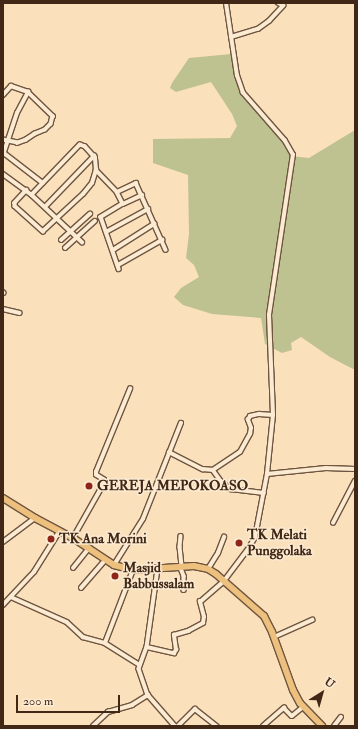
<!DOCTYPE html>
<style>
body{margin:0}
#map{position:relative;width:358px;height:729px;overflow:hidden;background:#fbe0bc;font-family:"IM FELL Double Pica",serif}
div>[style]{position:absolute}
[style*='--x']{left:calc(var(--x)*1px);top:calc(var(--y)*1px);width:calc(var(--w)*1px);rotate:calc(var(--a)*1deg)}
.green>*{inset:0;background:#bec291}
.roads{filter:drop-shadow(1px 0 #6f5540) drop-shadow(-1px 0 #6f5540) drop-shadow(0 1px #6f5540) drop-shadow(0 -1px #6f5540)}
.minor>*{height:3.5px;margin:-1.75px;padding:0 1.75px;transform-origin:1.75px;border-radius:1.75px;background:#fcebd3}
.trunk>*{height:6px;margin:-3px;padding:0 3px;transform-origin:3px;border-radius:3px;background:#eec07e}
.dots>*{width:11px;height:11px;translate:-50% -50%;box-sizing:border-box;border:2px solid #fcebd3;border-radius:50%}
span{translate:-50% -50%;white-space:nowrap;text-align:center;line-height:1.15;-webkit-text-stroke:3px #fcebd3;paint-order:stroke}
.poi-label{font-size:14px;color:#402716;font-weight:700}
.left{translate:0 -50%;text-align:left}
.frame{position:absolute;inset:0;border:4px solid #402716;pointer-events:none}
.north{position:absolute;left:302px;top:673px;width:40px;height:40px;-webkit-text-stroke:3px #fcebd3;paint-order:stroke;rotate:37deg;font-size:11px;font-weight:700;line-height:16px;text-align:center;color:#402716}
.north::after{content:'';display:block;margin:auto;width:14px;height:18px;background:#402716;clip-path:polygon(50% 0,100% 100%,50% 72%,0 100%)}
.scale{position:absolute;left:16px;top:695px;width:104px;height:18px;box-sizing:border-box;border:2px solid #402716;border-top:0;padding-left:5px;font-size:12px;line-height:14px;white-space:nowrap;color:#402716;-webkit-text-stroke:3px #fcebd3;paint-order:stroke}
</style>
<div id="map">
<div class="green">
<i style="clip-path:polygon(231px 54px,242px 94px,284px 143px,291px 156px,309px 158px,355px 130px,355px 370px,330px 357px,301px 337px,291px 343px,292px 350px,282px 353px,265px 344px,261px 318px,212px 314px,183px 305px,174px 297px,181px 288px,199px 277px,194px 265px,186px 258px,189px 234px,188px 175px,153px 163px,153px 139px,230px 138px,237px 126px,232px 114px,211px 82px,176px 92px,170px 88px,172px 83px,189px 58px)"></i>
</div>
<div class="roads">
<div class="minor">
<i style="--x:231;--y:37;--w:28;--a:-17"></i>
<i style="--x:258;--y:29;--w:14;--a:-36"></i>
<i style="--x:269;--y:21;--w:21;--a:-47"></i>
<i style="--x:283;--y:6;--w:6;--a:-149"></i>
<i style="--x:3;--y:95;--w:12;--a:-48"></i>
<i style="--x:11;--y:86;--w:18;--a:19"></i>
<i style="--x:28;--y:92;--w:35;--a:44"></i>
<i style="--x:53;--y:116;--w:8;--a:104"></i>
<i style="--x:51;--y:124;--w:8;--a:135"></i>
<i style="--x:45;--y:130;--w:11;--a:158"></i>
<i style="--x:35;--y:134;--w:11;--a:146"></i>
<i style="--x:26;--y:140;--w:9;--a:159"></i>
<i style="--x:18;--y:143;--w:15;--a:-169"></i>
<i style="--x:4;--y:153;--w:49;--a:37.6"></i>
<i style="--x:3;--y:155;--w:44;--a:-71.6"></i>
<i style="--x:17;--y:113;--w:24;--a:-62"></i>
<i style="--x:96;--y:170;--w:30;--a:46"></i>
<i style="--x:117;--y:192;--w:21;--a:-25"></i>
<i style="--x:136;--y:183;--w:73;--a:65.9"></i>
<i style="--x:3;--y:174;--w:36;--a:36"></i>
<i style="--x:32;--y:195;--w:69;--a:43.2"></i>
<i style="--x:27;--y:190;--w:18;--a:133"></i>
<i style="--x:15;--y:203;--w:3;--a:90"></i>
<i style="--x:15;--y:206;--w:38;--a:42"></i>
<i style="--x:43;--y:231;--w:54;--a:-42.8"></i>
<i style="--x:83;--y:194;--w:14;--a:-51"></i>
<i style="--x:92;--y:183;--w:14;--a:-73"></i>
<i style="--x:96;--y:170;--w:12;--a:-95"></i>
<i style="--x:95;--y:158;--w:15;--a:-132"></i>
<i style="--x:85;--y:147;--w:5;--a:-158"></i>
<i style="--x:80;--y:145;--w:69;--a:133.8"></i>
<i style="--x:117;--y:192;--w:13;--a:63"></i>
<i style="--x:123;--y:204;--w:26;--a:149"></i>
<i style="--x:101;--y:217;--w:55;--a:70.9"></i>
<i style="--x:123;--y:204;--w:21;--a:-25"></i>
<i style="--x:45;--y:207;--w:71;--a:-46.1"></i>
<i style="--x:106;--y:232;--w:48;--a:-28.7"></i>
<i style="--x:61;--y:240;--w:39;--a:-42"></i>
<i style="--x:65;--y:248;--w:40;--a:-42"></i>
<i style="--x:113;--y:250;--w:49;--a:-32.4"></i>
<i style="--x:118;--y:265;--w:51;--a:-29.6"></i>
<i style="--x:3;--y:292;--w:1;--a:45"></i>
<i style="--x:3;--y:309;--w:17;--a:13"></i>
<i style="--x:169;--y:452;--w:38;--a:27"></i>
<i style="--x:203;--y:469;--w:10;--a:6"></i>
<i style="--x:213;--y:470;--w:32;--a:-34"></i>
<i style="--x:240;--y:452;--w:21;--a:-61"></i>
<i style="--x:250;--y:434;--w:6;--a:-81"></i>
<i style="--x:251;--y:428;--w:9;--a:-111"></i>
<i style="--x:248;--y:420;--w:4;--a:-63"></i>
<i style="--x:250;--y:416;--w:9;--a:-13"></i>
<i style="--x:259;--y:414;--w:14;--a:4"></i>
<i style="--x:213;--y:470;--w:14;--a:54"></i>
<i style="--x:221;--y:481;--w:13;--a:39"></i>
<i style="--x:231;--y:489;--w:33;--a:7"></i>
<i style="--x:267;--y:474;--w:59;--a:-5.8"></i>
<i style="--x:326;--y:468;--w:29;--a:2"></i>
<i style="--x:333;--y:523;--w:47;--a:-62.4"></i>
<i style="--x:181;--y:536;--w:11;--a:95"></i>
<i style="--x:180;--y:547;--w:19;--a:84"></i>
<i style="--x:73;--y:538;--w:61;--a:-60.5"></i>
<i style="--x:103;--y:485;--w:5;--a:-79"></i>
<i style="--x:104;--y:480;--w:9;--a:-148"></i>
<i style="--x:96;--y:475;--w:3;--a:-90"></i>
<i style="--x:96;--y:472;--w:90;--a:-67.7"></i>
<i style="--x:3;--y:542;--w:40;--a:-37"></i>
<i style="--x:114;--y:565;--w:54;--a:-57.8"></i>
<i style="--x:143;--y:519;--w:103;--a:-68.4"></i>
<i style="--x:180;--y:566;--w:11;--a:68"></i>
<i style="--x:184;--y:576;--w:14;--a:90"></i>
<i style="--x:73;--y:568;--w:26;--a:-51"></i>
<i style="--x:158;--y:569;--w:79;--a:98"></i>
<i style="--x:147;--y:647;--w:23;--a:110"></i>
<i style="--x:139;--y:669;--w:28;--a:71"></i>
<i style="--x:148;--y:695;--w:41;--a:48.9"></i>
<i style="--x:208;--y:569;--w:19;--a:-58"></i>
<i style="--x:218;--y:553;--w:17;--a:-69"></i>
<i style="--x:81;--y:588;--w:37;--a:-49"></i>
<i style="--x:11;--y:597;--w:61;--a:24.1"></i>
<i style="--x:67;--y:622;--w:22;--a:43"></i>
<i style="--x:83;--y:637;--w:23;--a:15"></i>
<i style="--x:105;--y:643;--w:41;--a:32.2"></i>
<i style="--x:3;--y:605;--w:45;--a:-46.8"></i>
<i style="--x:34;--y:572;--w:47;--a:-58"></i>
<i style="--x:274;--y:637;--w:42;--a:-24.1"></i>
<i style="--x:105;--y:643;--w:78;--a:-69"></i>
<i style="--x:147;--y:647;--w:28;--a:13"></i>
<i style="--x:174;--y:653;--w:4;--a:-56"></i>
<i style="--x:176;--y:650;--w:15;--a:-98"></i>
<i style="--x:174;--y:635;--w:15;--a:-16"></i>
<i style="--x:188;--y:631;--w:17;--a:-28"></i>
<i style="--x:203;--y:623;--w:6;--a:-81"></i>
<i style="--x:204;--y:617;--w:16;--a:-105"></i>
<i style="--x:200;--y:602;--w:32;--a:-41"></i>
<i style="--x:224;--y:581;--w:41;--a:-52.9"></i>
<i style="--x:249;--y:548;--w:13;--a:-61"></i>
<i style="--x:255;--y:537;--w:64;--a:-79.2"></i>
<i style="--x:267;--y:474;--w:59;--a:-84.2"></i>
<i style="--x:273;--y:415;--w:100;--a:-92.3"></i>
<i style="--x:269;--y:315;--w:162;--a:-81.5"></i>
<i style="--x:293;--y:155;--w:16;--a:-120"></i>
<i style="--x:285;--y:141;--w:64;--a:-131.2"></i>
<i style="--x:243;--y:93;--w:18;--a:-109"></i>
<i style="--x:237;--y:76;--w:74;--a:-98.6"></i>
<i style="--x:93;--y:726;--w:21;--a:-43"></i>
<i style="--x:108;--y:712;--w:25;--a:-16"></i>
<i style="--x:132;--y:705;--w:19;--a:-32"></i>
<i style="--x:178;--y:726;--w:24;--a:-45"></i>
<i style="--x:195;--y:709;--w:28;--a:38"></i>
<i style="--x:263;--y:726;--w:28;--a:-41"></i>
<i style="--x:284;--y:708;--w:11;--a:45"></i>
<i style="--x:292;--y:716;--w:14;--a:-39"></i>
<i style="--x:334;--y:726;--w:11;--a:-52"></i>
</div>
<div class="trunk">
<i style="--x:3;--y:498;--w:38;--a:32"></i>
<i style="--x:35;--y:518;--w:43;--a:27.8"></i>
<i style="--x:73;--y:538;--w:49;--a:33.4"></i>
<i style="--x:114;--y:565;--w:20;--a:15"></i>
<i style="--x:133;--y:570;--w:61;--a:-3.8"></i>
<i style="--x:194;--y:566;--w:14;--a:12"></i>
<i style="--x:208;--y:569;--w:9;--a:32"></i>
<i style="--x:216;--y:574;--w:64;--a:41.2"></i>
<i style="--x:264;--y:616;--w:18;--a:63"></i>
<i style="--x:272;--y:632;--w:62;--a:70.1"></i>
<i style="--x:293;--y:690;--w:15;--a:62"></i>
<i style="--x:300;--y:703;--w:32;--a:46"></i>
</div>
</div>
<div class="dots">
<i style="left:89px;top:486px;background:#8f2418"></i>
<i style="left:51px;top:539px;background:#8f2418"></i>
<i style="left:239px;top:543px;background:#8f2418"></i>
<i style="left:115px;top:576px;background:#8f2418"></i>
</div>
<div class="poi-label">
<span class="left" style="left:97px;top:486px">GEREJA MEPOKOASO</span>
<span class="left" style="left:247px;top:543px">TK Melati<br>Punggolaka</span>
<span class="left" style="left:59px;top:539px">TK Ana Morini</span>
<span class="left" style="left:123px;top:576px">Masjid<br>Babbussalam</span>
</div>
<div class="frame"></div>
<div class="north">U</div>
<div class="scale">200 m</div>
</div>
